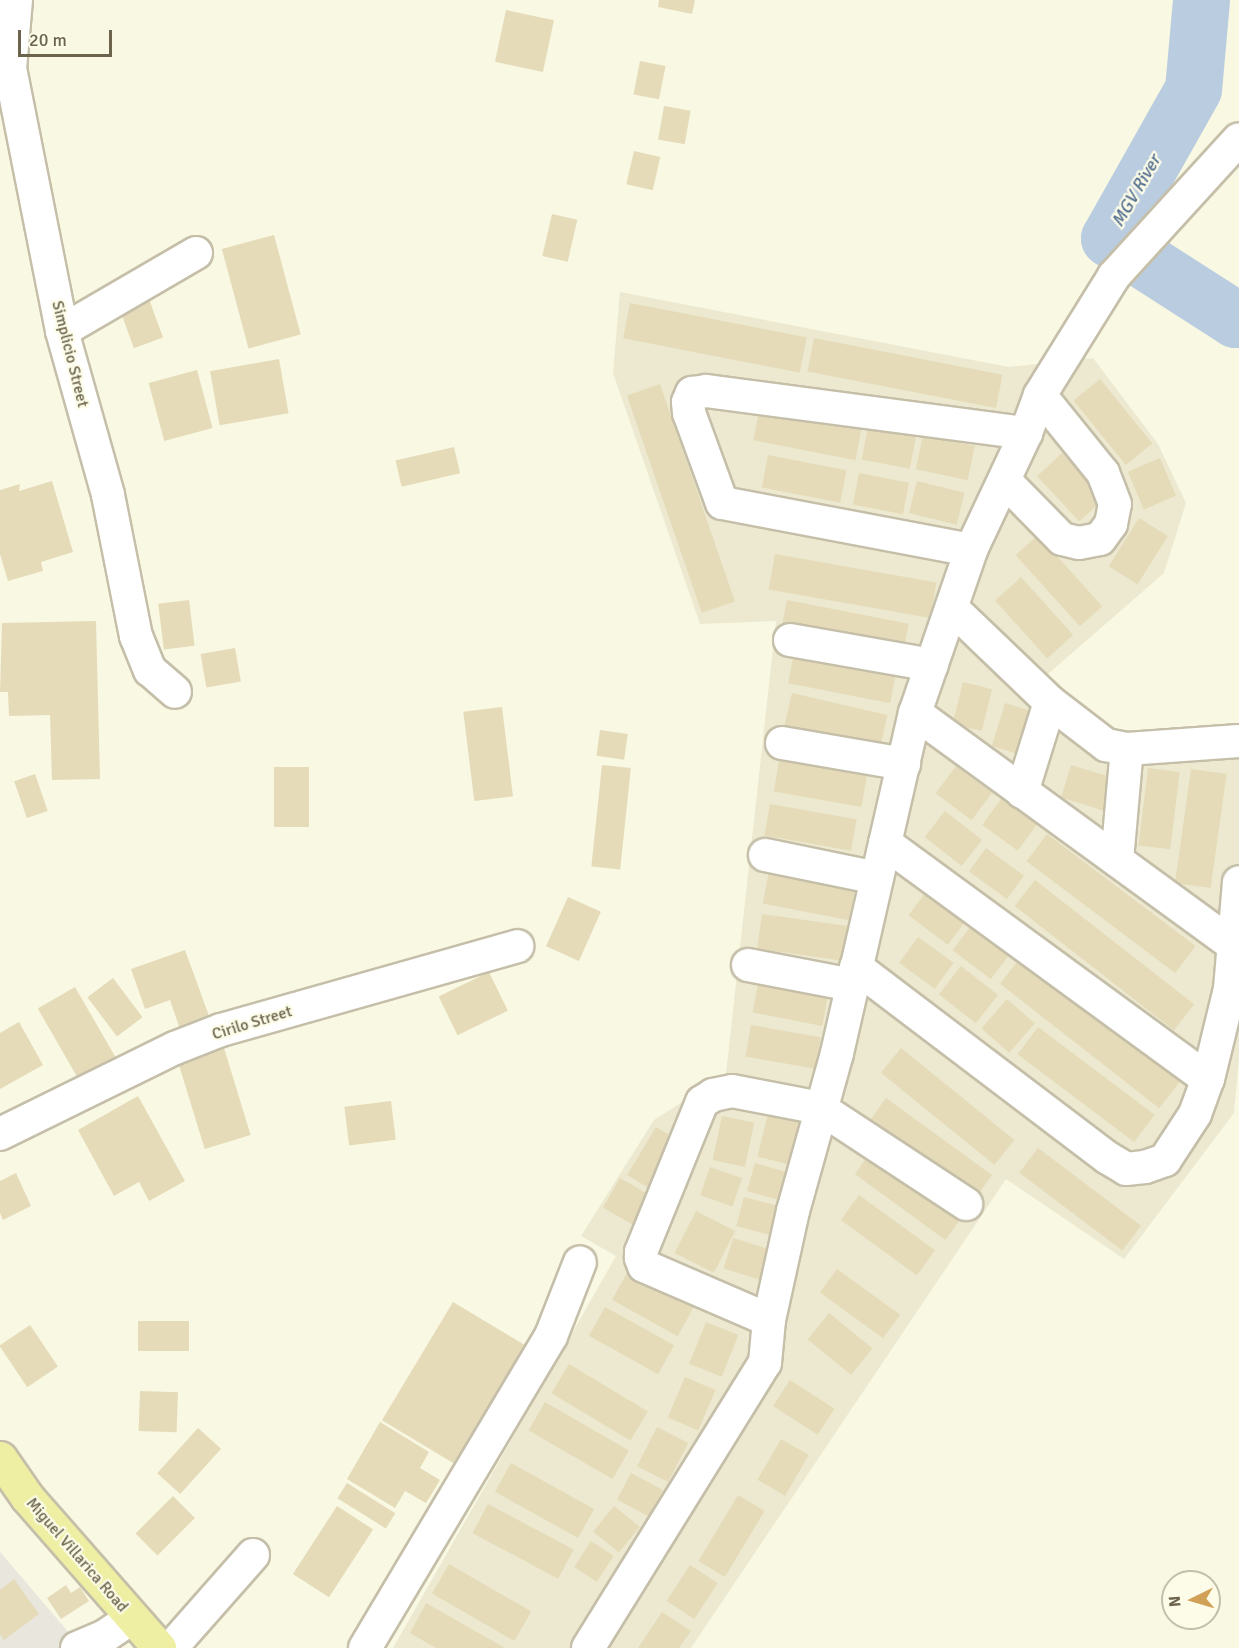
<!DOCTYPE html>
<style>
body{margin:0}
#map{position:relative;width:1239px;height:1648px;overflow:hidden;background:#f8f8e3;font-family:Signika,sans-serif}
div>[style]{position:absolute}
[style*='--x']{left:calc(var(--x)*1px);top:calc(var(--y)*1px);width:calc(var(--w)*1px);rotate:calc(var(--a)*1deg)}
.residential>*{inset:0;background:#ece9d0}
.industrial>*{inset:0;background:#e8e6dd}
.river>*{height:57px;margin:-28.5px;padding:0 28.5px;transform-origin:28.5px;border-radius:28.5px;background:#baccdf}
.building>*{inset:0;background:#e5dbb9;transform-origin:0 0}
.roads{filter:drop-shadow(2px 0 #c5bfa9) drop-shadow(-2px 0 #c5bfa9) drop-shadow(0 2px #c5bfa9) drop-shadow(0 -2px #c5bfa9)}
.minor>*{height:32px;margin:-16px;padding:0 16px;transform-origin:16px;border-radius:16px;background:#fff}
.major>*{height:33px;margin:-16.5px;padding:0 16.5px;transform-origin:16.5px;border-radius:16.5px;background:#eeefa3}
span{translate:-50% -50%;white-space:nowrap;text-align:center;line-height:1.15;-webkit-text-stroke:4.5px #fcfce8;paint-order:stroke}
.street-label{font-size:16px;color:#6c644c}
.water-label{font-size:18px;color:#546f90;font-style:italic}
.north{position:absolute;left:1161px;top:1570px;width:60px;height:60px;box-sizing:border-box;background:#fcfce8;border:2px solid #c2bfaa;border-radius:50%;rotate:265deg;font-size:16px;font-weight:700;line-height:24px;text-align:center;color:#6c644c}
.north::after{content:'';display:block;margin:auto;width:21px;height:27px;background:#d2a158;clip-path:polygon(50% 0,100% 100%,50% 72%,0 100%)}
.scale{position:absolute;left:18px;top:30px;width:94px;height:27px;box-sizing:border-box;border:3px solid #6c644c;border-top:0;padding-left:8px;font-size:18px;line-height:21px;white-space:nowrap;color:#6c644c;-webkit-text-stroke:4px #fcfce8;paint-order:stroke}
</style>
<div id="map">
<div class="residential">
<i style="clip-path:polygon(620px 292px,1009px 367px,1093px 358px,1158px 444px,1186px 503px,1164px 573px,1048px 674px,1093px 724px,1124px 739px,1239px 727px,1239px 1058px,1234px 1113px,1124px 1259px,1006px 1179px,691px 1648px,393px 1648px,616px 1256px,581px 1236px,654px 1120px,726px 1074px,776px 621px,700px 624px,613px 373px)"></i>
</div>
<div class="industrial">
<i style="clip-path:polygon(0 1552px,82px 1648px,0 1648px)"></i>
</div>
<div class="river">
<i style="--x:1201;--y:0;--w:89;--a:95.1"></i>
<i style="--x:1193;--y:89;--w:171;--a:119.4"></i>
<i style="--x:1109;--y:238;--w:150;--a:32.7"></i>
<i style="--x:1235;--y:319;--w:4;--a:-14"></i>
</div>
<div class="building">
<i style="clip-path:polygon(659px 0,695px 0,692px 14px,658px 7px)"></i>
<i style="left:506px;top:10px;width:49px;height:53px;rotate:12deg"></i>
<i style="left:640px;top:61px;width:26px;height:34px;rotate:11deg"></i>
<i style="left:664px;top:106px;width:27px;height:34px;rotate:10deg"></i>
<i style="left:634px;top:151px;width:27px;height:34px;rotate:13deg"></i>
<i style="left:552px;top:214px;width:26px;height:43px;rotate:13deg"></i>
<i style="left:274px;top:235px;width:103px;height:54px;rotate:75deg"></i>
<i style="left:149px;top:299px;width:41px;height:31px;rotate:70deg"></i>
<i style="left:630px;top:303px;width:180px;height:36px;rotate:11deg"></i>
<i style="left:814px;top:338px;width:192px;height:34px;rotate:11deg"></i>
<i style="left:279px;top:359px;width:55px;height:70px;rotate:80deg"></i>
<i style="left:197px;top:370px;width:60px;height:50px;rotate:75deg"></i>
<i style="left:1100px;top:379px;width:83px;height:34px;rotate:51deg"></i>
<i style="left:660px;top:384px;width:230px;height:35px;rotate:71deg"></i>
<i style="left:760px;top:406px;width:104px;height:35px;rotate:11deg"></i>
<i style="left:868px;top:427px;width:49px;height:33px;rotate:11deg"></i>
<i style="left:923px;top:435px;width:53px;height:35px;rotate:12deg"></i>
<i style="left:454px;top:447px;width:27px;height:60px;rotate:77deg"></i>
<i style="left:1062px;top:453px;width:62px;height:34px;rotate:47deg"></i>
<i style="left:768px;top:455px;width:80px;height:33px;rotate:11deg"></i>
<i style="left:1160px;top:458px;width:41px;height:35px;rotate:67deg"></i>
<i style="left:859px;top:473px;width:51px;height:32px;rotate:11deg"></i>
<i style="clip-path:polygon(52px 481px,73px 552px,41px 562px,43px 571px,8px 581px,0 554px,0 490px,20px 484px,19px 491px)"></i>
<i style="left:917px;top:481px;width:49px;height:33px;rotate:14deg"></i>
<i style="left:1139px;top:518px;width:34px;height:57px;rotate:32deg"></i>
<i style="left:1038px;top:535px;width:96px;height:30px;rotate:48deg"></i>
<i style="left:775px;top:554px;width:164px;height:36px;rotate:10deg"></i>
<i style="left:1021px;top:577px;width:78px;height:35px;rotate:48deg"></i>
<i style="left:189px;top:600px;width:46px;height:31px;rotate:83deg"></i>
<i style="left:787px;top:600px;width:124px;height:33px;rotate:11deg"></i>
<i style="clip-path:polygon(96px 621px,100px 779px,52px 780px,50px 715px,9px 716px,8px 692px,0 692px,2px 623px)"></i>
<i style="left:235px;top:648px;width:34px;height:35px;rotate:80deg"></i>
<i style="left:795px;top:648px;width:104px;height:36px;rotate:11deg"></i>
<i style="left:963px;top:682px;width:30px;height:43px;rotate:14deg"></i>
<i style="left:792px;top:693px;width:98px;height:35px;rotate:13deg"></i>
<i style="left:1005px;top:703px;width:31px;height:45px;rotate:17deg"></i>
<i style="left:502px;top:707px;width:90px;height:39px;rotate:83deg"></i>
<i style="left:600px;top:730px;width:28px;height:26px;rotate:8deg"></i>
<i style="left:780px;top:756px;width:89px;height:36px;rotate:10deg"></i>
<i style="left:602px;top:765px;width:29px;height:102px;rotate:6deg"></i>
<i style="left:1071px;top:765px;width:44px;height:34px;rotate:17deg"></i>
<i style="left:956px;top:766px;width:45px;height:34px;rotate:37deg"></i>
<i style="left:274px;top:767px;width:35px;height:60px"></i>
<i style="left:1148px;top:768px;width:32px;height:78px;rotate:7deg"></i>
<i style="left:1191px;top:769px;width:36px;height:115px;rotate:8deg"></i>
<i style="left:35px;top:774px;width:39px;height:22px;rotate:71deg"></i>
<i style="left:1001px;top:799px;width:44px;height:32px;rotate:36deg"></i>
<i style="left:770px;top:804px;width:88px;height:32px;rotate:10deg"></i>
<i style="left:945px;top:811px;width:47px;height:33px;rotate:38deg"></i>
<i style="left:1047px;top:834px;width:186px;height:34px;rotate:37deg"></i>
<i style="left:986px;top:848px;width:47px;height:29px;rotate:36deg"></i>
<i style="left:769px;top:871px;width:88px;height:33px;rotate:11deg"></i>
<i style="left:1035px;top:880px;width:202px;height:33px;rotate:38deg"></i>
<i style="left:929px;top:888px;width:49px;height:34px;rotate:37deg"></i>
<i style="left:568px;top:897px;width:36px;height:54px;rotate:24deg"></i>
<i style="left:762px;top:914px;width:88px;height:35px;rotate:8deg"></i>
<i style="left:973px;top:923px;width:48px;height:34px;rotate:37deg"></i>
<i style="left:918px;top:937px;width:44px;height:32px;rotate:36deg"></i>
<i style="clip-path:polygon(185px 950px,212px 1024px,182px 1035px,170px 1000px,145px 1009px,131px 969px)"></i>
<i style="left:1021px;top:957px;width:202px;height:34px;rotate:38deg"></i>
<i style="left:961px;top:966px;width:47px;height:36px;rotate:38deg"></i>
<i style="left:489px;top:972px;width:43px;height:56px;rotate:64deg"></i>
<i style="left:113px;top:978px;width:49px;height:32px;rotate:53deg"></i>
<i style="left:759px;top:979px;width:71px;height:34px;rotate:11deg"></i>
<i style="left:75px;top:987px;width:83px;height:43px;rotate:60deg"></i>
<i style="left:1007px;top:999px;width:37px;height:39px;rotate:41deg"></i>
<i style="clip-path:polygon(19px 1022px,43px 1065px,0 1089px,0 1033px)"></i>
<i style="left:751px;top:1025px;width:71px;height:32px;rotate:10deg"></i>
<i style="left:1038px;top:1027px;width:146px;height:34px;rotate:37deg"></i>
<i style="left:224px;top:1048px;width:91px;height:48px;rotate:73deg"></i>
<i style="left:901px;top:1048px;width:146px;height:32px;rotate:39deg"></i>
<i style="clip-path:polygon(138px 1096px,185px 1181px,149px 1201px,139px 1182px,114px 1196px,78px 1130px)"></i>
<i style="left:886px;top:1098px;width:131px;height:33px;rotate:36deg"></i>
<i style="left:391px;top:1101px;width:39px;height:47px;rotate:83deg"></i>
<i style="left:768px;top:1114px;width:36px;height:44px;rotate:14deg"></i>
<i style="left:722px;top:1116px;width:33px;height:45px;rotate:12deg"></i>
<i style="left:656px;top:1127px;width:26px;height:56px;rotate:31deg"></i>
<i style="left:1038px;top:1148px;width:129px;height:31px;rotate:37deg"></i>
<i style="left:873px;top:1149px;width:112px;height:31px;rotate:36deg"></i>
<i style="left:755px;top:1163px;width:35px;height:29px;rotate:16deg"></i>
<i style="left:710px;top:1167px;width:34px;height:30px;rotate:19deg"></i>
<i style="clip-path:polygon(16px 1173px,31px 1206px,3px 1220px,0 1213px,0 1181px)"></i>
<i style="left:620px;top:1178px;width:39px;height:34px;rotate:30deg"></i>
<i style="left:859px;top:1195px;width:94px;height:31px;rotate:36deg"></i>
<i style="left:744px;top:1197px;width:38px;height:30px;rotate:15deg"></i>
<i style="left:696px;top:1211px;width:44px;height:47px;rotate:27deg"></i>
<i style="left:733px;top:1238px;width:39px;height:32px;rotate:17deg"></i>
<i style="left:837px;top:1269px;width:78px;height:29px;rotate:36deg"></i>
<i style="left:628px;top:1271px;width:75px;height:33px;rotate:29deg"></i>
<i style="left:453px;top:1302px;width:84px;height:138px;rotate:31deg"></i>
<i style="left:605px;top:1307px;width:79px;height:33px;rotate:29deg"></i>
<i style="left:829px;top:1313px;width:56px;height:34px;rotate:39deg"></i>
<i style="left:189px;top:1321px;width:30px;height:51px;rotate:90deg"></i>
<i style="left:706px;top:1322px;width:35px;height:45px;rotate:22deg"></i>
<i style="left:30px;top:1325px;width:50px;height:37px;rotate:56deg"></i>
<i style="left:569px;top:1364px;width:92px;height:34px;rotate:31deg"></i>
<i style="left:685px;top:1377px;width:33px;height:44px;rotate:23deg"></i>
<i style="left:790px;top:1380px;width:53px;height:31px;rotate:33deg"></i>
<i style="left:140px;top:1391px;width:38px;height:40px;rotate:2deg"></i>
<i style="left:545px;top:1402px;width:97px;height:33px;rotate:30deg"></i>
<i style="clip-path:polygon(380px 1422px,429px 1452px,420px 1468px,440px 1480px,426px 1503px,405px 1491px,395px 1508px,347px 1479px)"></i>
<i style="left:657px;top:1427px;width:35px;height:44px;rotate:27deg"></i>
<i style="left:198px;top:1428px;width:31px;height:61px;rotate:42deg"></i>
<i style="left:781px;top:1439px;width:32px;height:47px;rotate:30deg"></i>
<i style="left:511px;top:1463px;width:95px;height:33px;rotate:29deg"></i>
<i style="left:631px;top:1473px;width:36px;height:30px;rotate:28deg"></i>
<i style="left:347px;top:1483px;width:57px;height:18px;rotate:32deg"></i>
<i style="left:738px;top:1495px;width:31px;height:77px;rotate:31deg"></i>
<i style="left:173px;top:1496px;width:31px;height:53px;rotate:45deg"></i>
<i style="left:488px;top:1504px;width:97px;height:33px;rotate:28deg"></i>
<i style="left:337px;top:1506px;width:43px;height:81px;rotate:33deg"></i>
<i style="left:614px;top:1506px;width:33px;height:33px;rotate:39deg"></i>
<i style="left:591px;top:1541px;width:27px;height:31px;rotate:33deg"></i>
<i style="left:449px;top:1564px;width:95px;height:34px;rotate:30deg"></i>
<i style="left:690px;top:1565px;width:33px;height:43px;rotate:33deg"></i>
<i style="clip-path:polygon(14px 1579px,39px 1614px,4px 1640px,0 1634px,0 1590px)"></i>
<i style="clip-path:polygon(66px 1585px,71px 1593px,80px 1587px,89px 1601px,61px 1619px,47px 1598px)"></i>
<i style="clip-path:polygon(426px 1603px,505px 1648px,436px 1648px,410px 1633px)"></i>
<i style="clip-path:polygon(662px 1612px,691px 1631px,679px 1648px,638px 1648px)"></i>
</div>
<div class="roads">
<div class="minor">
<i style="--x:16;--y:0;--w:68;--a:95"></i>
<i style="--x:10;--y:68;--w:268;--a:78.8"></i>
<i style="--x:62;--y:331;--w:170;--a:74.3"></i>
<i style="--x:108;--y:495;--w:144;--a:78.8"></i>
<i style="--x:136;--y:636;--w:37;--a:68"></i>
<i style="--x:150;--y:670;--w:33;--a:41"></i>
<i style="--x:62;--y:331;--w:155;--a:-30.2"></i>
<i style="--x:1005;--y:481;--w:81;--a:45.5"></i>
<i style="--x:1062;--y:539;--w:17;--a:13"></i>
<i style="--x:1079;--y:543;--w:21;--a:-11"></i>
<i style="--x:1100;--y:539;--w:19;--a:-54"></i>
<i style="--x:1111;--y:524;--w:20;--a:-79"></i>
<i style="--x:1115;--y:504;--w:33;--a:-111"></i>
<i style="--x:1103;--y:473;--w:100;--a:-128.9"></i>
<i style="--x:971;--y:550;--w:253;--a:-169.3"></i>
<i style="--x:722;--y:503;--w:96;--a:-110.1"></i>
<i style="--x:689;--y:413;--w:11;--a:-95"></i>
<i style="--x:688;--y:402;--w:10;--a:-66"></i>
<i style="--x:692;--y:393;--w:14;--a:-8"></i>
<i style="--x:706;--y:391;--w:323;--a:7.5"></i>
<i style="--x:952;--y:608;--w:136;--a:43.8"></i>
<i style="--x:1050;--y:702;--w:71;--a:37.5"></i>
<i style="--x:1106;--y:745;--w:21;--a:11"></i>
<i style="--x:1127;--y:749;--w:112;--a:-4.1"></i>
<i style="--x:790;--y:640;--w:144;--a:10"></i>
<i style="--x:915;--y:713;--w:394;--a:36.1"></i>
<i style="--x:782;--y:743;--w:124;--a:9.8"></i>
<i style="--x:1022;--y:792;--w:94;--a:-72.7"></i>
<i style="--x:885;--y:843;--w:400;--a:36.2"></i>
<i style="--x:765;--y:855;--w:114;--a:11.6"></i>
<i style="--x:1117;--y:860;--w:111;--a:-84.9"></i>
<i style="--x:748;--y:965;--w:106;--a:10.9"></i>
<i style="--x:856;--y:967;--w:316;--a:37.2"></i>
<i style="--x:1108;--y:1158;--w:21;--a:31"></i>
<i style="--x:1126;--y:1169;--w:19;--a:-6"></i>
<i style="--x:1145;--y:1167;--w:21;--a:-19"></i>
<i style="--x:1165;--y:1160;--w:55;--a:-56.9"></i>
<i style="--x:1195;--y:1114;--w:37;--a:-70"></i>
<i style="--x:1208;--y:1079;--w:93;--a:-76.3"></i>
<i style="--x:1230;--y:989;--w:107;--a:-85.2"></i>
<i style="--x:0;--y:1134;--w:195;--a:-26.2"></i>
<i style="--x:175;--y:1048;--w:49;--a:-21.4"></i>
<i style="--x:221;--y:1030;--w:308;--a:-15.8"></i>
<i style="--x:769;--y:1320;--w:136;--a:-156.6"></i>
<i style="--x:644;--y:1266;--w:9;--a:-111"></i>
<i style="--x:641;--y:1258;--w:6;--a:-90"></i>
<i style="--x:641;--y:1252;--w:162;--a:-67.9"></i>
<i style="--x:702;--y:1102;--w:13;--a:-32"></i>
<i style="--x:713;--y:1095;--w:19;--a:-12"></i>
<i style="--x:732;--y:1091;--w:90;--a:10.9"></i>
<i style="--x:820;--y:1108;--w:175;--a:33.3"></i>
<i style="--x:77;--y:1648;--w:30;--a:-23"></i>
<i style="--x:105;--y:1636;--w:32;--a:-34"></i>
<i style="--x:171;--y:1648;--w:124;--a:-48.6"></i>
<i style="--x:365;--y:1648;--w:363;--a:-59.2"></i>
<i style="--x:551;--y:1336;--w:79;--a:-68.6"></i>
<i style="--x:588;--y:1648;--w:335;--a:-58.2"></i>
<i style="--x:765;--y:1363;--w:43;--a:-84.7"></i>
<i style="--x:769;--y:1320;--w:112;--a:-77.6"></i>
<i style="--x:793;--y:1211;--w:164;--a:-74.4"></i>
<i style="--x:837;--y:1053;--w:349;--a:-77.1"></i>
<i style="--x:915;--y:713;--w:172;--a:-71"></i>
<i style="--x:971;--y:550;--w:129;--a:-64.8"></i>
<i style="--x:1026;--y:433;--w:40;--a:-69.8"></i>
<i style="--x:1040;--y:395;--w:140;--a:-58.1"></i>
<i style="--x:1114;--y:276;--w:185;--a:-47.6"></i>
</div>
<div class="major">
<i style="--x:0;--y:1458;--w:47;--a:55.3"></i>
<i style="--x:27;--y:1497;--w:201;--a:48.8"></i>
</div>
</div>
<div class="street-label">
<span style="left:70px;top:354px;rotate:76deg">Simplicio Street</span>
<span style="left:252px;top:1023px;rotate:-17deg">Cirilo Street</span>
<span style="left:77px;top:1555px;rotate:49deg">Miguel Villarica Road</span>
</div>
<div class="water-label">
<span style="left:1136px;top:191px;rotate:-60deg">MGV River</span>
</div>
<div class="north">N</div>
<div class="scale">20 m</div>
</div>
